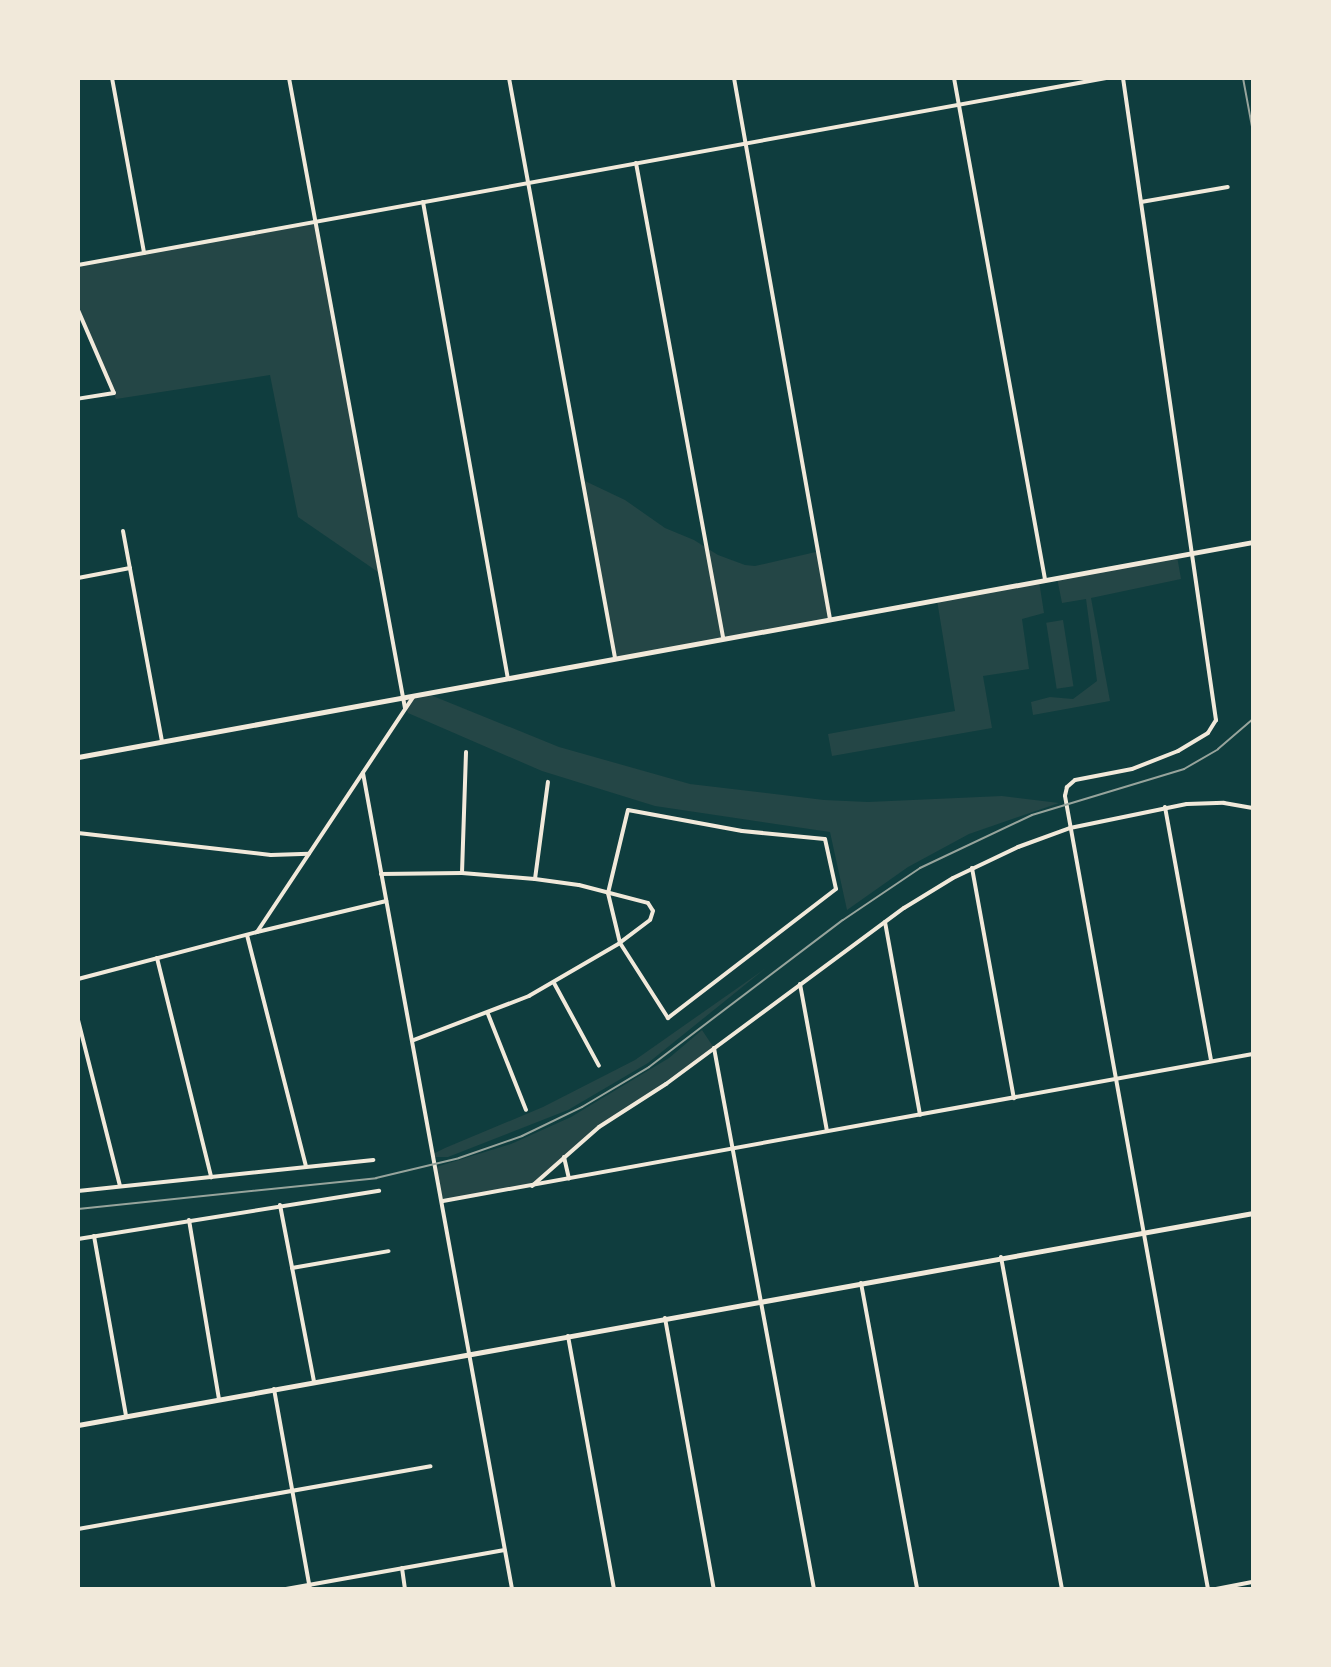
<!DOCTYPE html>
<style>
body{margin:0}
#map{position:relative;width:1331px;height:1667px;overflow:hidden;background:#0f3d3e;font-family:Jost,sans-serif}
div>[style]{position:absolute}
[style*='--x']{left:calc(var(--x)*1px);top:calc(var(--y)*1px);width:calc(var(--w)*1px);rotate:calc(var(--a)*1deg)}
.green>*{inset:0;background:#244646;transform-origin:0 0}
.minor>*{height:4px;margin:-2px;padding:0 2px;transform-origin:2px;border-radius:2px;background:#f1e9da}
.tertiary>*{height:4px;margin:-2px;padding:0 2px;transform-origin:2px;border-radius:2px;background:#f1e9da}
.secondary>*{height:5px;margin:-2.5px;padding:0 2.5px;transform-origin:2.5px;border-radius:2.5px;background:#f1e9da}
.rail>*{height:2px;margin:-1px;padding:0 1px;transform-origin:1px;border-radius:1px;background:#97a49c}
span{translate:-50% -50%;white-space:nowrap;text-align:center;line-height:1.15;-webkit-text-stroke:7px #f1e9da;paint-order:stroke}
.frame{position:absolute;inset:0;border:80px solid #f1e9da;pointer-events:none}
</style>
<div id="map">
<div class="green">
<i style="clip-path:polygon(315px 224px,378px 572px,298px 517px,270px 375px,116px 399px,78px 311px,78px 265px)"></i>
<i style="clip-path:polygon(585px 481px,625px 500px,665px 528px,694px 540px,718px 555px,745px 565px,755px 566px,820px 551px,833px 620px,616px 659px)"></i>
<i style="clip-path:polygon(1177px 556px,1181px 579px,1091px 598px,1110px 701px,1033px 715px,1031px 702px,1050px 697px,1073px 699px,1097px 681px,1086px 599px,1062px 603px,1057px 578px)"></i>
<i style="clip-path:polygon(1039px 581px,1044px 613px,1022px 619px,1029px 669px,983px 676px,992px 728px,832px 756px,828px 734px,955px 711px,937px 600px)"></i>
<i style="left:1063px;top:620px;width:67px;height:17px;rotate:81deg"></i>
<i style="clip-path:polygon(428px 694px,559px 747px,690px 784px,824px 800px,868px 802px,1002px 796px,1059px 803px,969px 834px,908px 867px,847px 910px,830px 832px,655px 806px,542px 771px,408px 713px,403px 699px)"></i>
<i style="clip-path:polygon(766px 968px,648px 1063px,568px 1110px,448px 1157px,434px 1157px,433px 1154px,445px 1148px,543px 1107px,635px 1060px)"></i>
<i style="clip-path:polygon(702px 1030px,714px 1048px,599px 1127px,538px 1180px,518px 1188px,443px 1201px,436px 1167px,511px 1144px,571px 1117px,669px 1058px)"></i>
</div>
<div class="minor">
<i style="--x:112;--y:78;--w:178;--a:79.6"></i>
<i style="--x:289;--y:78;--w:641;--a:79.57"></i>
<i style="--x:509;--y:78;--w:590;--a:79.64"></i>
<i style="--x:734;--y:78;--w:549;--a:79.94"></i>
<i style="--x:954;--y:78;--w:509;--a:79.71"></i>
<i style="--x:1123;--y:78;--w:649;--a:81.76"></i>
<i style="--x:1216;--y:720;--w:15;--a:122"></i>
<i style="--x:1208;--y:733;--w:35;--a:149"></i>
<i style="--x:1178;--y:751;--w:49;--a:158.6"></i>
<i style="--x:1132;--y:769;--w:58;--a:169.1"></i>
<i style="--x:1075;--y:780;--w:11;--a:139"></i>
<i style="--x:1067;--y:787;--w:9;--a:103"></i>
<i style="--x:1065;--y:796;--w:806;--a:79.78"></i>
<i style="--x:636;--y:163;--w:483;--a:79.6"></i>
<i style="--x:423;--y:202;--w:483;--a:79.9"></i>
<i style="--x:1141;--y:202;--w:88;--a:-9.8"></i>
<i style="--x:78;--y:265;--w:1045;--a:-10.31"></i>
<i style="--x:78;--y:310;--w:90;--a:66.6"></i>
<i style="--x:114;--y:393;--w:36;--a:171"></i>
<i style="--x:123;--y:531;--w:214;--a:79.5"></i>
<i style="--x:78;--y:578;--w:53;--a:-10.9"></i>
<i style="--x:1165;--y:807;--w:258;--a:79.7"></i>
<i style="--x:628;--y:810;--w:116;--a:10.4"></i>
<i style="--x:742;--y:831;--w:83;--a:5.5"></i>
<i style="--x:825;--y:839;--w:51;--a:77.6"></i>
<i style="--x:836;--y:889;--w:212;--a:142.5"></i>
<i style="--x:668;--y:1018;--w:89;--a:-122.6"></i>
<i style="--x:620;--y:943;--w:51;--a:-103.5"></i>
<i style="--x:608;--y:893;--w:85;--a:-76.5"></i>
<i style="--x:78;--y:833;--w:194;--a:6.5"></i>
<i style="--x:271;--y:855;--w:38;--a:-2"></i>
<i style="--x:972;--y:868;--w:234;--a:79.7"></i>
<i style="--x:462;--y:873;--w:121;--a:-88.1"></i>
<i style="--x:381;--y:874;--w:81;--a:-0.7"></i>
<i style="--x:462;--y:873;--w:73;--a:4.7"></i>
<i style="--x:535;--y:879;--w:44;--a:7.8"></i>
<i style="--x:579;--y:885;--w:71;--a:14.6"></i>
<i style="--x:648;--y:903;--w:9;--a:58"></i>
<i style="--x:653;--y:911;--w:9;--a:108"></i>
<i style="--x:650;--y:920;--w:38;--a:143"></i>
<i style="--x:620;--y:943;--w:105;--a:149.8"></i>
<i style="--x:529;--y:996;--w:123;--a:159.1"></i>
<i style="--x:535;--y:879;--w:98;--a:-82.4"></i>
<i style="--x:885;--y:922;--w:196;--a:79.7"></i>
<i style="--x:257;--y:932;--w:133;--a:-13.5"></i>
<i style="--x:247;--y:935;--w:239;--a:75.7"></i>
<i style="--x:157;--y:958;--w:226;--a:76.1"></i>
<i style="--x:554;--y:983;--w:94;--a:61.5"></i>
<i style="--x:800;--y:984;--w:149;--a:79.6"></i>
<i style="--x:488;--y:1014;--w:103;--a:68.4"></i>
<i style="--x:78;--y:1020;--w:171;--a:75.8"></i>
<i style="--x:714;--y:1048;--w:550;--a:79.53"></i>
<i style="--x:564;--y:1157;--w:22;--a:77"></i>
<i style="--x:532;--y:1186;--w:89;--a:-41.4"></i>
<i style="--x:599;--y:1127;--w:80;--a:-32.7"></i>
<i style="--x:666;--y:1084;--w:296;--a:-36.5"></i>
<i style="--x:904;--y:908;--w:57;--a:-31.5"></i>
<i style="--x:953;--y:878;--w:72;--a:-25.5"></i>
<i style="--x:1018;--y:847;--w:55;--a:-20.1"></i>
<i style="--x:1070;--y:828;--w:119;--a:-11.6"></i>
<i style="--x:1187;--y:804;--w:37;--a:-2"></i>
<i style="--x:1224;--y:803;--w:29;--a:10"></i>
<i style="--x:78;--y:1191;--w:297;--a:-6"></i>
<i style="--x:443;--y:1201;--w:823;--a:-10.29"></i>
<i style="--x:280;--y:1205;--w:180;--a:79.1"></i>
<i style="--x:189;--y:1220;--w:181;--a:80.5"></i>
<i style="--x:94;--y:1236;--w:183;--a:79.9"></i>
<i style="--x:78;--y:1239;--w:305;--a:-9.1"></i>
<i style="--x:1001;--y:1257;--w:338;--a:79.6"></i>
<i style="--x:292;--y:1268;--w:98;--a:-9.9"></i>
<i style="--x:861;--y:1283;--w:311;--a:79.6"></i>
<i style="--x:665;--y:1318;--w:275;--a:79.8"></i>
<i style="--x:568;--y:1336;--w:257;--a:79.7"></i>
<i style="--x:274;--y:1389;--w:203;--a:79.8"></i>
<i style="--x:78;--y:1529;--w:358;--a:-10.1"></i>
<i style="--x:402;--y:1568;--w:21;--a:82"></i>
<i style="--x:286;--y:1589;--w:222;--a:-10.1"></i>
<i style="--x:1216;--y:1589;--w:38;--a:-11"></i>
</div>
<div class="tertiary">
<i style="--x:363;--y:773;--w:829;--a:79.65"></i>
<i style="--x:78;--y:979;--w:185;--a:-14.7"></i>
<i style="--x:257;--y:932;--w:282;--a:-56.4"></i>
</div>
<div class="secondary">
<i style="--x:78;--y:757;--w:1195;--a:-10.37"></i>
<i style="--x:78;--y:1425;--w:1194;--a:-10.23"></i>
</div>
<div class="rail">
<i style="--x:1243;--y:78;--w:55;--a:79.5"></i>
<i style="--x:78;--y:1209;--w:300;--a:-5.9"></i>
<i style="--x:376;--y:1178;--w:85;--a:-13.5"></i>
<i style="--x:459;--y:1158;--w:67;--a:-19.2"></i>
<i style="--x:522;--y:1136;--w:67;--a:-25.8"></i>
<i style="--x:582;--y:1107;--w:78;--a:-30.8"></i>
<i style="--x:649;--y:1067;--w:243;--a:-37.2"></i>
<i style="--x:843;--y:920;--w:93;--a:-34"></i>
<i style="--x:920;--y:868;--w:124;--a:-25.3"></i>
<i style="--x:1032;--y:815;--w:159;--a:-16.8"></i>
<i style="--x:1184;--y:769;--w:39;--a:-30"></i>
<i style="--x:1218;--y:749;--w:46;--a:-40.6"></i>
</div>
<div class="frame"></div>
</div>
